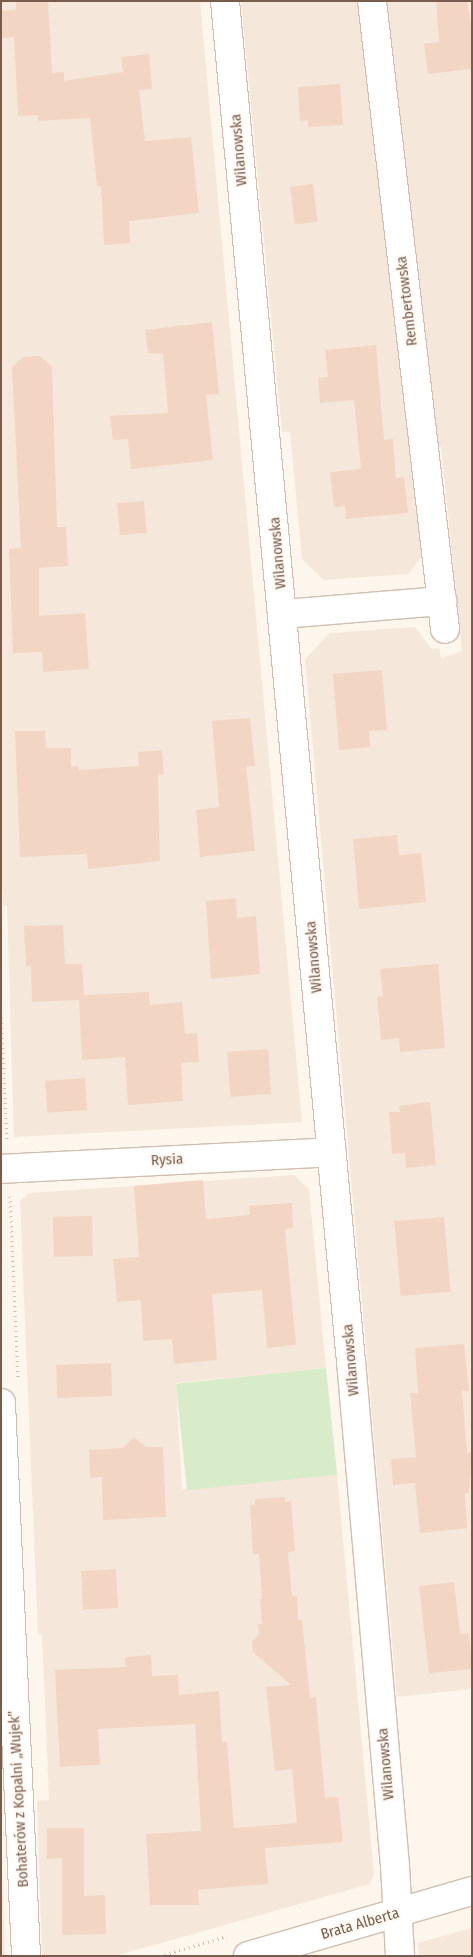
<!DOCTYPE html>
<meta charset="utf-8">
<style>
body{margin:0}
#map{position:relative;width:473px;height:1957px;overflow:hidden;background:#fdf6ec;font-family:"Fira Sans Condensed",sans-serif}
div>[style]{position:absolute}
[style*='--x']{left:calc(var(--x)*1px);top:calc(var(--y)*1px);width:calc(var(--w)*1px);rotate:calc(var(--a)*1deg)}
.residential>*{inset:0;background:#f5e8da}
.green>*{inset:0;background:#d8ecc9;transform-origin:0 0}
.building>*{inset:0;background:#f3d5c3;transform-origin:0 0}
.path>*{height:3px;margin-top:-1.5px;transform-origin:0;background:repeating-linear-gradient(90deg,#d9b8a5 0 1px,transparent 0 5px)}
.roads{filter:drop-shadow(1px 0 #d1beb0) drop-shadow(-1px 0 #d1beb0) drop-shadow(0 1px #d1beb0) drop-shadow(0 -1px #d1beb0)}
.street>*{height:28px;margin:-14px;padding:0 14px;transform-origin:14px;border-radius:14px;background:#fff}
span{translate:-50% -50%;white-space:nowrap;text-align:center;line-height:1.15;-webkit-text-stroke:4.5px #fffaf3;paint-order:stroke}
.street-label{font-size:15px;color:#7a5c4d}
.frame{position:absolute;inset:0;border:2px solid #7a5c4d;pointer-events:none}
</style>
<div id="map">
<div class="residential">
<i style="clip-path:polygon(1px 1px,200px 1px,302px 1122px,14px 1137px,7px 906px,3px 906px,1px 873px)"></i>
<i style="clip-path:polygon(241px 1px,365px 1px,429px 547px,408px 574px,324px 580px,302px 559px,290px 432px,282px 432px)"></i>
<i style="clip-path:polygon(381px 1px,472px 1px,472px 1689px,397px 1697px,305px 659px,330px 633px,415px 627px,432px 649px,439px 648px,441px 658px,462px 651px,441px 447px,433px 448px)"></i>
<i style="clip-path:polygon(294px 1175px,309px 1189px,326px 1368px,176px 1383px,182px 1489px,337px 1474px,374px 1874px,370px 1884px,115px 1956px,42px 1956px,37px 1801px,49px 1800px,42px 1634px,38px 1634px,20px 1201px,29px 1193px)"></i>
<i style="clip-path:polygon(1px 1845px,5px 1956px,1px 1956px)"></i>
<i style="clip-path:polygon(472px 1928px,472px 1956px,419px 1956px,418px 1943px)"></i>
</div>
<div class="green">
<i style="left:326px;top:1368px;width:107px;height:151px;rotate:84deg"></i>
</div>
<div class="building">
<i style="clip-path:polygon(16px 1px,48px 1px,52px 73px,64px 72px,64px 81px,123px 72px,121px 57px,149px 54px,152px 89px,139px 90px,145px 141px,191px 137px,199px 213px,129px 221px,130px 243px,104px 245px,101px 186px,97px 186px,90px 118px,38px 121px,38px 115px,18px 116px,14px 37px,2px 38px,1px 17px,1px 11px,16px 10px)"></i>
<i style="clip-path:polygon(436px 1px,467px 1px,472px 29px,472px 69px,428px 74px,424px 44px,439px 42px)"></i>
<i style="clip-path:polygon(340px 84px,343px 125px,308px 127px,308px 120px,300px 121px,298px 87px)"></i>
<i style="left:313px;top:184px;width:38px;height:23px;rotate:83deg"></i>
<i style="clip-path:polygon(212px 322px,219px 394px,206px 395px,213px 460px,131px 469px,128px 439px,113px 440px,110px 416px,168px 413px,163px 354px,148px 353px,145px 330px)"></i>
<i style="clip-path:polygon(376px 345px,384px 440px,393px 439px,396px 478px,404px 477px,408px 513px,346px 519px,345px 506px,334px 507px,330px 472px,361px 469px,354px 400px,320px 403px,318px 378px,328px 377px,325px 350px)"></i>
<i style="clip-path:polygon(40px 356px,52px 367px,57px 527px,66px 527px,68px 566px,39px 568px,39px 616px,85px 613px,89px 669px,43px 672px,42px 652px,13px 653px,9px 549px,21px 548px,12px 367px,23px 357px)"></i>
<i style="left:144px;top:501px;width:32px;height:27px;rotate:85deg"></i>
<i style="clip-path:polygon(382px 670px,387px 730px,369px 731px,370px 747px,339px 750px,333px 674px)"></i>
<i style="clip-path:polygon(250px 718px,255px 766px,246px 766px,255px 851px,200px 857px,196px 810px,219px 807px,212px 721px)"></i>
<i style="clip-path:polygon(15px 731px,45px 731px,46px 748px,71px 748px,71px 767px,79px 766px,79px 770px,139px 766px,138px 752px,162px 750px,164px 774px,158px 775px,160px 861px,88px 869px,87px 854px,20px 857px)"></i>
<i style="clip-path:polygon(397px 835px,399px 855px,421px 853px,426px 902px,359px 909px,353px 839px)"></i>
<i style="clip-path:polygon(236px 898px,237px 918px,256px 916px,260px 974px,211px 979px,206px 901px)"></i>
<i style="clip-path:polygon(63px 925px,65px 964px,82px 964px,84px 995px,149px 992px,150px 1005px,182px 1002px,185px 1034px,197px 1033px,199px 1062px,181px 1063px,183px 1101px,128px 1105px,125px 1057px,82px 1060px,79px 1000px,32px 1002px,31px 966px,26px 966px,24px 926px)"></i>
<i style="clip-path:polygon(438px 964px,445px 1048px,400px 1052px,399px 1038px,381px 1040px,377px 997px,383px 996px,380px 969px)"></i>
<i style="left:268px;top:1049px;width:45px;height:41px;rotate:86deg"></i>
<i style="left:85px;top:1078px;width:32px;height:40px;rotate:86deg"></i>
<i style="clip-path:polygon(430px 1102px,436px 1165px,406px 1168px,405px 1153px,392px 1154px,389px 1112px,400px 1112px,399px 1106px)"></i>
<i style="clip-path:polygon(203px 1180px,206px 1219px,250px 1215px,249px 1206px,292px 1203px,293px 1228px,285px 1229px,296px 1345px,267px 1348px,262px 1290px,212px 1294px,217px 1360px,174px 1364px,172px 1339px,143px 1341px,141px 1300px,117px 1302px,113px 1259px,139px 1257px,134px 1186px)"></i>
<i style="left:92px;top:1216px;width:40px;height:39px;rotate:89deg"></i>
<i style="left:444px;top:1217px;width:75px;height:50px;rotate:85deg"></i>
<i style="clip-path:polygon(464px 1344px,469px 1391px,462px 1391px,467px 1453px,472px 1452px,469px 1493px,465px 1493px,467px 1528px,420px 1533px,415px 1483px,393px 1485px,391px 1459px,416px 1457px,410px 1393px,418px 1393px,415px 1348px)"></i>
<i style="left:111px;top:1363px;width:33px;height:55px;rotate:88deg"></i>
<i style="clip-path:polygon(134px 1437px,146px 1447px,163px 1447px,166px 1517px,103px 1520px,102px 1477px,90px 1478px,89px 1450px,123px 1448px)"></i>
<i style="clip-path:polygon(285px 1497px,285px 1502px,291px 1501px,295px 1551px,288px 1552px,292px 1596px,297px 1596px,298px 1620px,302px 1620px,310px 1698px,316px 1697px,325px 1798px,338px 1797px,343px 1842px,265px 1848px,268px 1884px,198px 1890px,199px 1905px,150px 1905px,146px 1834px,201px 1831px,195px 1724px,98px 1729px,100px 1765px,60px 1767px,55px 1670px,126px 1667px,125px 1657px,151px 1655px,152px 1676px,178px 1675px,179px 1695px,219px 1691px,222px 1742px,227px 1742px,234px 1828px,297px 1823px,292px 1769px,275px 1771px,266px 1687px,291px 1685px,253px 1652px,252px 1642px,259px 1634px,258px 1624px,262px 1624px,260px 1599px,262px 1599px,259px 1554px,253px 1554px,250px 1505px,255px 1505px,255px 1499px)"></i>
<i style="left:116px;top:1569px;width:39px;height:35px;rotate:87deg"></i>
<i style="clip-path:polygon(454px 1582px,460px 1634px,469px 1633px,472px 1669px,429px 1673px,419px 1586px)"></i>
<i style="clip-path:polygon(47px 1828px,84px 1828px,84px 1896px,105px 1895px,106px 1934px,62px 1935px,62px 1858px,47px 1859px)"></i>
</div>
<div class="path">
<i style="--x:1;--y:1013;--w:127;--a:87.3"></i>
<i style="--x:10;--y:1196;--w:184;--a:87.5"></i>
<i style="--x:160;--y:1956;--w:70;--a:-16.6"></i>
</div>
<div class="roads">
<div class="street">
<i style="--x:225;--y:1;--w:1366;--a:84.71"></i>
<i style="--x:351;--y:1361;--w:507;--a:85.02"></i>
<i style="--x:395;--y:1866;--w:90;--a:86.8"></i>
<i style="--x:372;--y:1;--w:632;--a:83.37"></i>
<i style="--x:283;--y:614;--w:160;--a:-4.7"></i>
<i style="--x:1;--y:1169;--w:331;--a:-2.9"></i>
<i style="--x:1;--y:1403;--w:554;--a:87.41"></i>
<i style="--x:248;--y:1956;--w:233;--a:-16.2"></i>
</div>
</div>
<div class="street-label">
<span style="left:239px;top:150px;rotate:-95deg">Wilanowska</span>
<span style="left:407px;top:301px;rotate:-97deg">Rembertowska</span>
<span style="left:278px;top:553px;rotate:-95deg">Wilanowska</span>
<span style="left:314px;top:957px;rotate:-95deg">Wilanowska</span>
<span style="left:167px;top:1160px;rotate:-3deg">Rysia</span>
<span style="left:351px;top:1360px;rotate:-95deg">Wilanowska</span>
<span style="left:386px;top:1764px;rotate:-95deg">Wilanowska</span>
<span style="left:19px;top:1799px;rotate:-93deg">Bohaterów z Kopalni „Wujek”</span>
<span style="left:360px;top:1924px;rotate:-16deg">Brata Alberta</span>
</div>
<div class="frame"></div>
</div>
